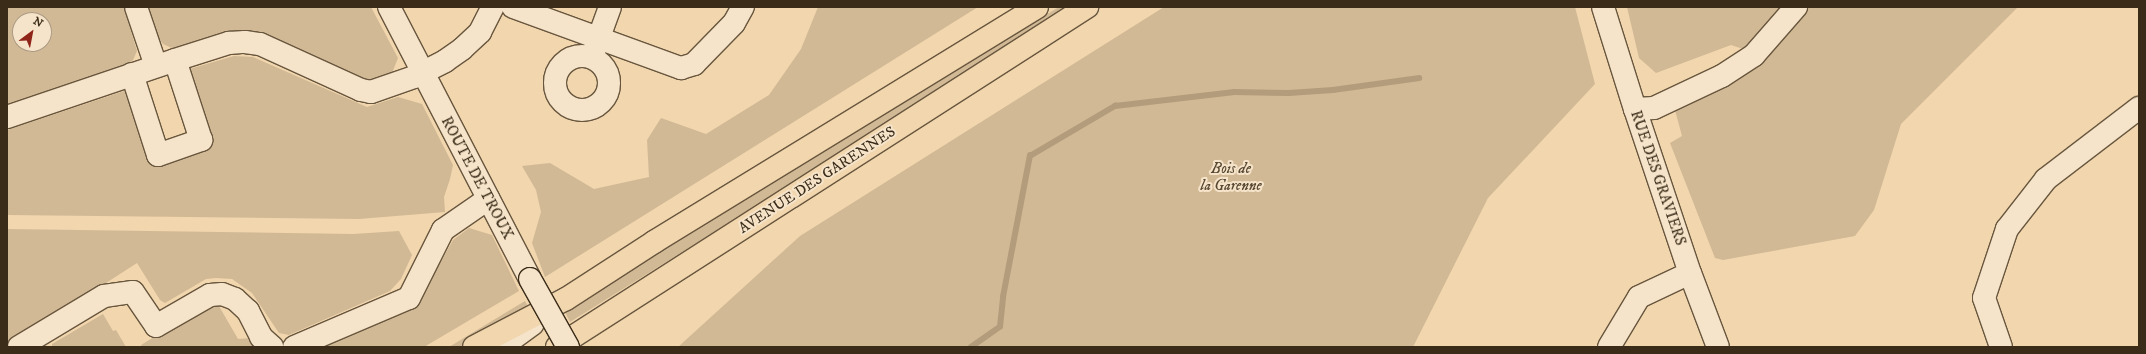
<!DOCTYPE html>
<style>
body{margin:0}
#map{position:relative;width:2146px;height:354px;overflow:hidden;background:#f1d6ae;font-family:"IM FELL DW Pica",serif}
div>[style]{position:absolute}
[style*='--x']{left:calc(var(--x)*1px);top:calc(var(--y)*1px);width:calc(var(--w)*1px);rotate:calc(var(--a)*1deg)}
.green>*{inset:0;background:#d2b995}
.stream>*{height:5.5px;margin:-2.75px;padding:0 2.75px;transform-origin:2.75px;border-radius:2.75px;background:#b39c7b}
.roads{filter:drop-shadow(1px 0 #68563e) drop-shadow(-1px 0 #68563e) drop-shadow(0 1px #68563e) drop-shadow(0 -1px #68563e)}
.street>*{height:22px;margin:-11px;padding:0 11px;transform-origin:11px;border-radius:11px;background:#f6e4ca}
.street>.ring{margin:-11px;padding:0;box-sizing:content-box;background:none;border:22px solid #f6e4ca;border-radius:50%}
.secondary>*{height:22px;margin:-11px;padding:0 11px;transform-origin:11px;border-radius:11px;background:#f6e4ca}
.primary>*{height:22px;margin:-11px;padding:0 11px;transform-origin:11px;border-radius:11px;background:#f1d6ae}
.bridges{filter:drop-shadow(1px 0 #3a2c19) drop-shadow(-1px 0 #3a2c19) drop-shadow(0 1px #3a2c19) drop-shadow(0 -1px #3a2c19)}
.secondary-bridge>*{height:22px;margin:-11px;padding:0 11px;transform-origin:11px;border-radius:11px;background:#f6e4ca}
span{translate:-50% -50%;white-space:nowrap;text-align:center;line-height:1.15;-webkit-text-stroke:4px #f6e4ca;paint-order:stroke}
.park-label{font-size:15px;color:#584832;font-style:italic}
.street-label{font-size:15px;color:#3a2c19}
.frame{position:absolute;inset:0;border:8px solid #3a2c19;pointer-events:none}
.north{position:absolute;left:12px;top:12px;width:40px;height:40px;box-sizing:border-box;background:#f6e4ca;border:1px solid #ab9a83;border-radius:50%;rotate:32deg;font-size:11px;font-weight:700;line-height:16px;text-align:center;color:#3a2c19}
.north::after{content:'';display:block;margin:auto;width:14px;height:18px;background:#8f2418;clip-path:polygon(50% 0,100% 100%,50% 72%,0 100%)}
</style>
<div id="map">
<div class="green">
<i style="clip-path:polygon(evenodd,7px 7px,124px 7px,137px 51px,133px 60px,127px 65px,7px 104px,7px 7px,20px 20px,44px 20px,44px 44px,20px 44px,20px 20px)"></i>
<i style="clip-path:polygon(148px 7px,371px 7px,398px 58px,390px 78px,385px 80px,367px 81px,269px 38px,174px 49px,163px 44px,158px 37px)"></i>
<i style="clip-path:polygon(818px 7px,978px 7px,545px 277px,532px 243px,541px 212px,536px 190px,522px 166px,550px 163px,594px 189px,649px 177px,647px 140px,661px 118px,706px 134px,769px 95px,801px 49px)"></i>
<i style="clip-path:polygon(1059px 7px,1067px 7px,900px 116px,570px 322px,565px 312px,818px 151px)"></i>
<i style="clip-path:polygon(1164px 7px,1575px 7px,1595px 84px,1488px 198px,1413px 347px,678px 347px,800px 236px)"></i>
<i style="clip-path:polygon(1627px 7px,2018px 7px,1901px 124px,1874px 210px,1855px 236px,1723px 260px,1715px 258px,1670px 143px,1682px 136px,1675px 110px,1725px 86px,1749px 51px,1731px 45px,1656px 73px,1639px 58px)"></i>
<i style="clip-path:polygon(234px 56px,253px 57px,367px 107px,398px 97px,422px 104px,453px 165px,450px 179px,444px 197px,445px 212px,359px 219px,7px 215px,7px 130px,127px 90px,141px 137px,184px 155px,210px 146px,186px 70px)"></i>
<i style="clip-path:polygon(469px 228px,492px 235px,519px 291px,424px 347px,291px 347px,415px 308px,453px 240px)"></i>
<i style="clip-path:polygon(7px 229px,353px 234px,399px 231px,412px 255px,401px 279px,390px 291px,289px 335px,279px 333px,252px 293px,232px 279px,216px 278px,206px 279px,165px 303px,160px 300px,137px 263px,106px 283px,106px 287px,7px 346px)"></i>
<i style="clip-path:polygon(216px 301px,238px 339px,252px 338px,262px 347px,142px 347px,141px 345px,207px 305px)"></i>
<i style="clip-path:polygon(525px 301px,530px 310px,464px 347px,449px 347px)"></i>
<i style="clip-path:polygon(103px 314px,113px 331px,116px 330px,126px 347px,52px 347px,52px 344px)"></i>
</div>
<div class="stream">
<i style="--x:971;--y:347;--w:35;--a:-35"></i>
<i style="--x:1000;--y:327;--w:30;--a:-84"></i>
<i style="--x:1003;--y:297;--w:144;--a:-79.2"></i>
<i style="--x:1030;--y:156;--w:99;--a:-30.5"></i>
<i style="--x:1115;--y:106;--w:120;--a:-6.7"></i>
<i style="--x:1234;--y:92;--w:55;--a:1"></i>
<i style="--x:1289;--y:93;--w:44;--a:-3.9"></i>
<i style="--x:1333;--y:90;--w:87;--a:-7.9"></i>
</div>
<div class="roads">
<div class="street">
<i style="--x:136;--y:7;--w:62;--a:71.3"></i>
<i style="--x:513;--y:7;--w:179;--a:20"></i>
<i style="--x:681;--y:68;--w:14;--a:-17"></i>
<i style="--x:694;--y:64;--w:57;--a:-45.7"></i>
<i style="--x:734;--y:23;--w:18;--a:-61"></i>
<i style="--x:594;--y:51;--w:47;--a:-70"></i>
<i class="ring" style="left:555px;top:56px;width:32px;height:32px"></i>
<i style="--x:132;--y:74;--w:85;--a:72.2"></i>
<i style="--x:158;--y:155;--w:46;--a:-19.2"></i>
<i style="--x:201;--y:140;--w:84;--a:-108"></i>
<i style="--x:1635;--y:109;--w:19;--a:-3"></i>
<i style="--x:1654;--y:108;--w:75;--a:-25.2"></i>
<i style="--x:1722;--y:76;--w:38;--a:-33"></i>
<i style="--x:1754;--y:55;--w:64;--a:-48.8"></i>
<i style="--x:7;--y:117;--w:177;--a:-18.7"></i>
<i style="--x:175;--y:60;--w:57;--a:-17.5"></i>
<i style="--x:229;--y:43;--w:16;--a:-4"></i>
<i style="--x:245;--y:42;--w:15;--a:8"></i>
<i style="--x:260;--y:44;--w:111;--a:24.5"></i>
<i style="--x:361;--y:90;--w:10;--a:11"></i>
<i style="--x:371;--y:92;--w:46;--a:-19.2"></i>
<i style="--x:414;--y:77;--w:35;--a:-27"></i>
<i style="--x:445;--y:61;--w:21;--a:-35"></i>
<i style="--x:462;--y:49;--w:25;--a:-43"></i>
<i style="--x:480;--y:32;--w:28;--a:-63"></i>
<i style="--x:19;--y:347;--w:99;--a:-31"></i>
<i style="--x:104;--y:296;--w:29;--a:-8"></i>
<i style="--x:133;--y:292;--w:41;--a:55.9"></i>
<i style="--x:156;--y:326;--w:62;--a:-29.9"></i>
<i style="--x:210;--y:295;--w:12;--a:-5"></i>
<i style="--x:222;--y:294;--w:14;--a:21"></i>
<i style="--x:235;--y:299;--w:18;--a:43"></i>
<i style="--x:248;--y:311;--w:29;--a:63"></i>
<i style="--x:261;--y:337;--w:15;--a:42"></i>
<i style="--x:294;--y:347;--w:125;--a:-23.1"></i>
<i style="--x:409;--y:298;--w:76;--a:-63.4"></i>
<i style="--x:443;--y:230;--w:55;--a:-34.6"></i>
<i style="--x:1609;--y:347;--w:58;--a:-59"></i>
<i style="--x:1639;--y:297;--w:56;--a:-25.2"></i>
<i style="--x:2001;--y:347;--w:52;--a:-109.1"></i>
<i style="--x:1984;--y:298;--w:73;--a:-71.6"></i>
<i style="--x:2007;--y:229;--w:63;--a:-52"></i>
<i style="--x:2046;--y:179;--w:117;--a:-37.4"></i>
</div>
<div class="secondary">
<i style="--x:389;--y:7;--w:306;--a:62.6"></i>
<i style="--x:1603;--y:7;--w:107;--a:72.6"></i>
<i style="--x:1635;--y:109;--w:173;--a:71.5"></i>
<i style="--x:1690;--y:273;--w:79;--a:69.3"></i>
<i style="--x:501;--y:347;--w:39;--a:-36"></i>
</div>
<div class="primary">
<i style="--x:474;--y:347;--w:104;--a:-27.6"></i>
<i style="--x:566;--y:299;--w:105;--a:-32.9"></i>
<i style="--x:654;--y:242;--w:449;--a:-31.5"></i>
<i style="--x:557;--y:347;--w:630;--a:-32.68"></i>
</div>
</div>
<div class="bridges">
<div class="secondary-bridge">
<i style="--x:530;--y:279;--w:78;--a:60.8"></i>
</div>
</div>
<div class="park-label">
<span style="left:1231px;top:177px">Bois de<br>la Garenne</span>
</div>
<div class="street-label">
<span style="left:477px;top:178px;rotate:62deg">ROUTE DE TROUX</span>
<span style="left:1658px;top:178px;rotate:71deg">RUE DES GRAVIERS</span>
<span style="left:817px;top:180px;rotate:-33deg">AVENUE DES GARENNES</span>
</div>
<div class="frame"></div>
<div class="north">N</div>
</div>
